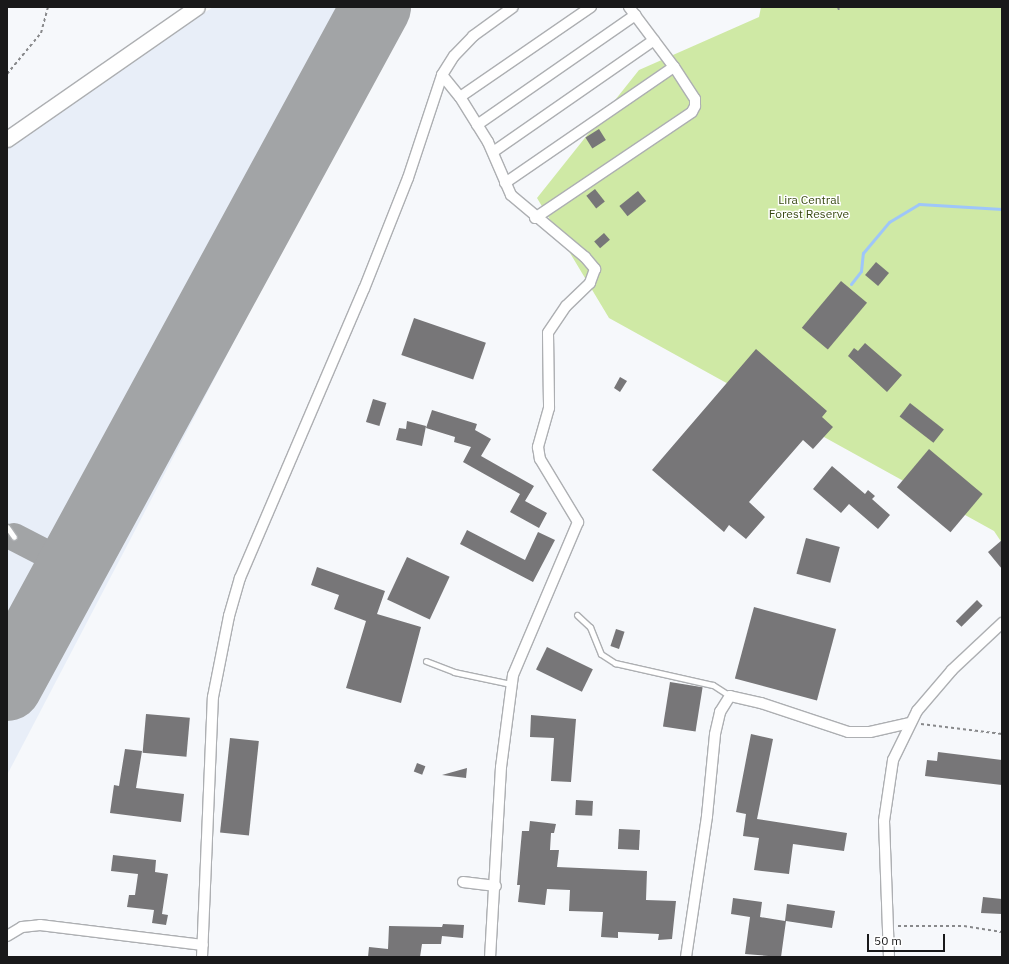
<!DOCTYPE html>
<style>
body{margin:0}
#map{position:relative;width:1009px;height:964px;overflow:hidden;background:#f6f8fb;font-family:"IBM Plex Sans",sans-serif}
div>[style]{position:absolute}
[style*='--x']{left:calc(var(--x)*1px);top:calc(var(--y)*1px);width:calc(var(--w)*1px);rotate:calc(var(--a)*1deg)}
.built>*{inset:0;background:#e8eef8}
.green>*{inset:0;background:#cfe9a5}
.stream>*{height:3px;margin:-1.5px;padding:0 1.5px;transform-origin:1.5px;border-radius:1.5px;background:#9ec6f9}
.taxiway>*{height:28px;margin:-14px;padding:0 14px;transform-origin:14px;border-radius:14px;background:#a2a4a6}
.runway>*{height:70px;margin:-35px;padding:0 35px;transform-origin:35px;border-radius:35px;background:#a2a4a6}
.building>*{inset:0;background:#777678;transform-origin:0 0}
.path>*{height:2px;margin-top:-1px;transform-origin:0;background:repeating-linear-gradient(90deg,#88898b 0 3px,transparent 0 6px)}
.roads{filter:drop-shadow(1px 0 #adafb2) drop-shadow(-1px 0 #adafb2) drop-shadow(0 1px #adafb2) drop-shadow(0 -1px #adafb2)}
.lane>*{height:5px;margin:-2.5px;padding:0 2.5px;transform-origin:2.5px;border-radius:2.5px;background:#fff}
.street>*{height:10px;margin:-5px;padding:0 5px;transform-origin:5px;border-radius:5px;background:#fff}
.secondary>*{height:15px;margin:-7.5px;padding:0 7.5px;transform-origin:7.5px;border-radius:7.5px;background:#fff}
span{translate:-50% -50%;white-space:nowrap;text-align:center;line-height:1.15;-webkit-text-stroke:3px #fff;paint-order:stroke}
.park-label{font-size:12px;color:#374810}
.frame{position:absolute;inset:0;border:8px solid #19191a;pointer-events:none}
.scale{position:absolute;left:867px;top:934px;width:78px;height:18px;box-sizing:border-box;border:2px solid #19191a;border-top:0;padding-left:5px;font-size:12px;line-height:14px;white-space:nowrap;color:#19191a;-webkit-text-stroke:3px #fff;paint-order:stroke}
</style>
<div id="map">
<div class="built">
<i style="clip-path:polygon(213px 7px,409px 7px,7px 775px,7px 146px)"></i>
</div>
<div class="green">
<i style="clip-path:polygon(761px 7px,1002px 7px,1002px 543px,994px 531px,609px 318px,537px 198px,639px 70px,759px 17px)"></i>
</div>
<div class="stream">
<i style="--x:851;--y:284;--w:16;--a:-52"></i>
<i style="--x:861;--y:271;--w:18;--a:-84"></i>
<i style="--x:863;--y:253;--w:40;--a:-50"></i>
<i style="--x:889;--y:222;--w:35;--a:-31"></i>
<i style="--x:919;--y:204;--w:83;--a:3.4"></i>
</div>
<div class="taxiway">
<i style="--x:14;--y:537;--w:65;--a:27.3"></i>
</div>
<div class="runway">
<i style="--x:7;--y:686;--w:773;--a:-61.48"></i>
</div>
<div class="building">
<i style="left:599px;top:129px;width:13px;height:16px;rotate:58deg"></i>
<i style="left:595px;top:189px;width:16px;height:11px;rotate:52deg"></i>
<i style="left:638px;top:191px;width:13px;height:24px;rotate:51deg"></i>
<i style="left:604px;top:233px;width:9px;height:13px;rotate:49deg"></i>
<i style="left:876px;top:262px;width:17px;height:17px;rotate:40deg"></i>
<i style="left:841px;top:281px;width:34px;height:61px;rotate:40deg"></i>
<i style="left:414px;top:318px;width:76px;height:39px;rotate:19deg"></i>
<i style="clip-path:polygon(865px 343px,902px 375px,887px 392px,848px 356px,854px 348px,858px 351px)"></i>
<i style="clip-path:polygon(756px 349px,827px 411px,822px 417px,833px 427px,813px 449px,803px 440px,749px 502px,765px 517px,746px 539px,729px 525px,724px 532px,652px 470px)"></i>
<i style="clip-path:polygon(620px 377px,627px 381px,620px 392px,614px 388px)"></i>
<i style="left:373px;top:399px;width:14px;height:24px;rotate:17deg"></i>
<i style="left:910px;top:403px;width:43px;height:17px;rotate:38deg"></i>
<i style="clip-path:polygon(432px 410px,477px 424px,475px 430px,491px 439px,481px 456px,534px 486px,525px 501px,547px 513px,539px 528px,510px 512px,520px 494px,463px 462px,471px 447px,454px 442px,455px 437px,426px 428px)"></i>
<i style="clip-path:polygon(407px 421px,426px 426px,422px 446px,396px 440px,399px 428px,406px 429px)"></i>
<i style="left:929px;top:449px;width:70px;height:50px;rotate:40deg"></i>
<i style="clip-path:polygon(832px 466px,865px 494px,868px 490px,875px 496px,872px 499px,890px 515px,878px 529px,849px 504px,841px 513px,813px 489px)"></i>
<i style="clip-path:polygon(467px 530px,525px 560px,538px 532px,555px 540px,533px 582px,460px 544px)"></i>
<i style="left:806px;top:538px;width:35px;height:37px;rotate:15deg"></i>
<i style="clip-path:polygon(1002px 540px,1002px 569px,988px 552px)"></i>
<i style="left:407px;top:557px;width:47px;height:47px;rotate:25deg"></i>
<i style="clip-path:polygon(317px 567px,385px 591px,377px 614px,421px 627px,401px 703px,346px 688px,366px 621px,334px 609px,339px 595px,311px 585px)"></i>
<i style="left:977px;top:600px;width:8px;height:30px;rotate:45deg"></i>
<i style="left:754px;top:607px;width:85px;height:74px;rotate:15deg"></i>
<i style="left:616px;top:629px;width:9px;height:18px;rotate:18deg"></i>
<i style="left:547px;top:647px;width:51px;height:25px;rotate:26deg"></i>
<i style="left:670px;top:682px;width:33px;height:45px;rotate:9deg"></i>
<i style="left:146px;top:714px;width:44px;height:39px;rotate:5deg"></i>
<i style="clip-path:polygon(531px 715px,576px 719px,571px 782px,551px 781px,554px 738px,530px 737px)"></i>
<i style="clip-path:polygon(751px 734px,773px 739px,757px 819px,847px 833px,844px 851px,793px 844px,789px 874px,754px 870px,759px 838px,743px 836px,746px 814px,736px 812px)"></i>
<i style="left:230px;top:738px;width:29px;height:95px;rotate:6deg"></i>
<i style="clip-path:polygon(125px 749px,142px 751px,136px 788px,184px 794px,181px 822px,110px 813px,114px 785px,119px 786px)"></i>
<i style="clip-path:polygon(938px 752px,1002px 760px,1002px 785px,925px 776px,927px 760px,937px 761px)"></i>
<i style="left:417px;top:763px;width:9px;height:9px;rotate:21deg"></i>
<i style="clip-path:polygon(467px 768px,466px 778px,442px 775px)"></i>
<i style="left:576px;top:800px;width:17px;height:15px;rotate:3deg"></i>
<i style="clip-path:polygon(530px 821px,556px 824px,554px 833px,551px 833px,550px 850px,559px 850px,557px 867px,647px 871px,646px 900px,676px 901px,672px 939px,658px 940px,659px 934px,618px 932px,618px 938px,601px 937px,603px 912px,569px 911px,570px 890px,547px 889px,545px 905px,518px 902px,520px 885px,517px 885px,522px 831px,529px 831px)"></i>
<i style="left:619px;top:829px;width:21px;height:20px;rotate:3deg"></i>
<i style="clip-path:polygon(113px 855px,156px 860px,155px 872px,168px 874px,162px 914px,168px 915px,166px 925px,152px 923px,154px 910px,127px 907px,129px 895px,135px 895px,138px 874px,111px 871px)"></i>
<i style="clip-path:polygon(983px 897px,1002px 899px,1002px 914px,981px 913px)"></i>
<i style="clip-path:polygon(733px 898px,762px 902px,760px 917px,785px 921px,787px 904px,835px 911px,832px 928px,786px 921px,781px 957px,745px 954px,750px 917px,731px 914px)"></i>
<i style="clip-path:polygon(443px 924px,464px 925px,463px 938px,442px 936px,441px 944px,422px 944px,420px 957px,368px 957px,369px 947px,388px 949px,389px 926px,442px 927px)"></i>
</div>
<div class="path">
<i style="--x:838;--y:7;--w:3;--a:72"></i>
<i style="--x:7;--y:74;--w:53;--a:-50.3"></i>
<i style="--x:41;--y:33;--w:27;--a:-75"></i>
<i style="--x:921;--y:724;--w:82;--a:7"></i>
<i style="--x:898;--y:926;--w:66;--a:0"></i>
<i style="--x:964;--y:926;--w:38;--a:9"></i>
</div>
<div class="roads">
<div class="lane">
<i style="--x:7;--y:527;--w:12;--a:55"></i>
<i style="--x:577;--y:615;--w:18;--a:43"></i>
<i style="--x:590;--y:627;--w:29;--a:68"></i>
<i style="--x:601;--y:654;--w:17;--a:33"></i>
<i style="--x:615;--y:663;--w:100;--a:12.7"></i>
<i style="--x:713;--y:685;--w:20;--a:33"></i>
<i style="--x:426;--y:661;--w:30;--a:21"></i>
<i style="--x:454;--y:672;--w:58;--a:11.9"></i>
</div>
<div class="street">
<i style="--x:442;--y:75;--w:28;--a:51"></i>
<i style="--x:460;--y:97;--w:53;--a:58.1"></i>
<i style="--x:488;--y:142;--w:58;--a:66.5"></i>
<i style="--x:511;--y:195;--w:97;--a:40"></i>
<i style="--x:585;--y:257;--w:16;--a:50"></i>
<i style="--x:595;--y:269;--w:15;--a:110"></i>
<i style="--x:590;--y:283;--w:33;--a:136"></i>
<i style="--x:566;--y:306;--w:32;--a:124"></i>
<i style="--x:548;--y:333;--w:75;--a:89.2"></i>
<i style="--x:549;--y:408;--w:41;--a:105.8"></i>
<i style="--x:538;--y:447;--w:12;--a:81"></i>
<i style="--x:540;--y:459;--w:74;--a:58.9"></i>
<i style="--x:578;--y:522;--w:166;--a:113"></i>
<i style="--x:513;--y:675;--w:93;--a:97.4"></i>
<i style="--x:501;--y:767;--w:190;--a:93.3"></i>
<i style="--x:460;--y:97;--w:159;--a:-34.5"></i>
<i style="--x:477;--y:125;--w:193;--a:-34.8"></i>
<i style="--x:493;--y:152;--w:196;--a:-34.8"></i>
<i style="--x:505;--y:183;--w:205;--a:-34.5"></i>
<i style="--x:535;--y:218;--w:189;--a:-34"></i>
<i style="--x:692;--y:112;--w:7;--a:-63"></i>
<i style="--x:695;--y:106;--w:7;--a:-90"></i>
<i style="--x:695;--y:99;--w:38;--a:-123"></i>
<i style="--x:674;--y:67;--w:75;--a:-126.9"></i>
<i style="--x:463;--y:882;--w:33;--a:7"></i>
<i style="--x:7;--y:936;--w:17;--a:-31"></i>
<i style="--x:22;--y:927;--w:18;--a:-6"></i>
<i style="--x:40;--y:925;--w:164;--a:7"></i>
<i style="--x:202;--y:957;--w:260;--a:-87.6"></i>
<i style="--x:213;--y:697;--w:83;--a:-78.8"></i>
<i style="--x:229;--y:616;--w:40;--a:-74"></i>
<i style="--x:240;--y:578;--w:314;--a:-66.8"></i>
<i style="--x:364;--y:289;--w:119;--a:-68.4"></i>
<i style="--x:408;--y:178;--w:108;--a:-71.7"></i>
<i style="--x:442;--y:75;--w:22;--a:-58"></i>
<i style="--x:454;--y:56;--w:28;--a:-46"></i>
<i style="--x:473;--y:36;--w:49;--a:-35.9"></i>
<i style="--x:686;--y:957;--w:143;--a:-81.5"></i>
<i style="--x:707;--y:816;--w:82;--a:-84.4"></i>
<i style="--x:715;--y:734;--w:23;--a:-77"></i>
<i style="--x:720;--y:712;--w:19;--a:-58"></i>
<i style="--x:730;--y:696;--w:32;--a:13"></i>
<i style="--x:761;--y:703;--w:92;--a:18.4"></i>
<i style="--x:848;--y:732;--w:22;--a:0"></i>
<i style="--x:870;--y:732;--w:41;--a:-12.7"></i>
<i style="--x:889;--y:957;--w:136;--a:-92.1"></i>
<i style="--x:884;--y:821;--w:62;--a:-81.6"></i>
<i style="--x:893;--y:760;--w:55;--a:-63.9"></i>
<i style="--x:917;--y:711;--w:54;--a:-49.5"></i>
<i style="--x:952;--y:670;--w:69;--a:-43.2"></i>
</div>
<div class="secondary">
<i style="--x:7;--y:139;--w:231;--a:-34.8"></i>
</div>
</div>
<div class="park-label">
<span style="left:809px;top:207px">Lira Central<br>Forest Reserve</span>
</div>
<div class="frame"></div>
<div class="scale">50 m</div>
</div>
